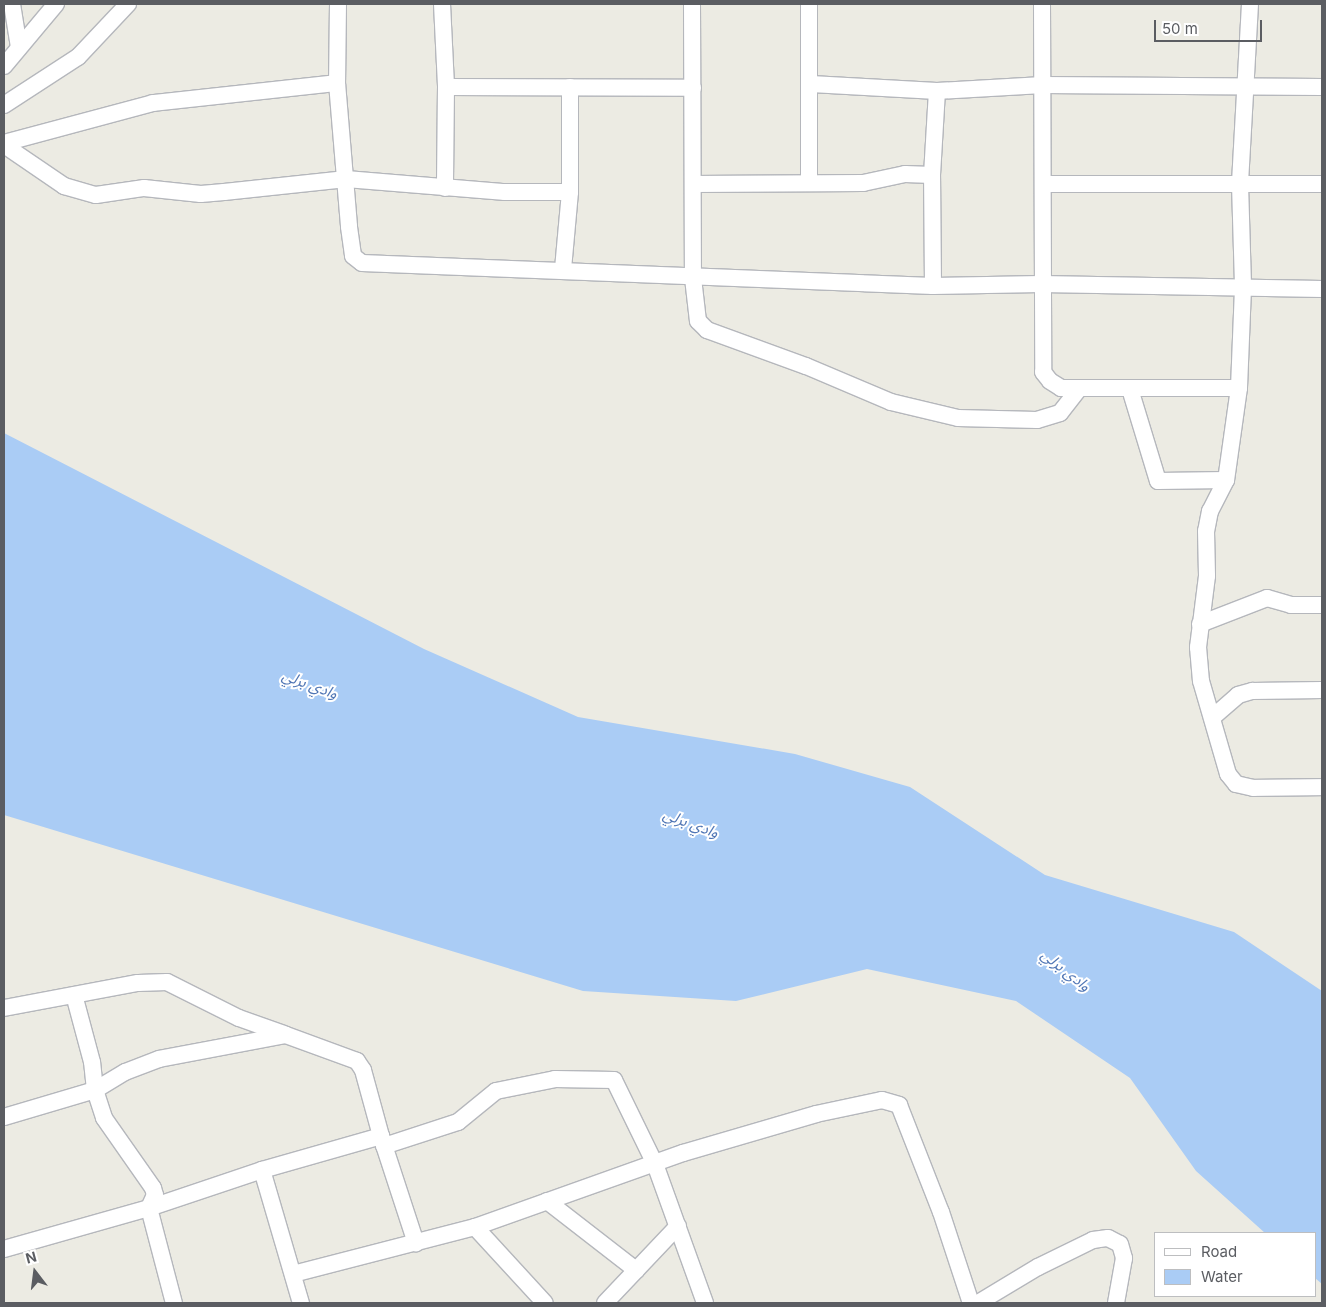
<!DOCTYPE html>
<meta charset="utf-8">
<style>
body{margin:0}
#map{position:relative;width:1326px;height:1307px;overflow:hidden;background:#ecebe3;font-family:Inter,"Noto Sans Arabic",sans-serif}
div>[style]{position:absolute}
[style*='--x']{left:calc(var(--x)*1px);top:calc(var(--y)*1px);width:calc(var(--w)*1px);rotate:calc(var(--a)*1deg)}
.water>*{inset:0;background:#aaccf5}
.roads{filter:drop-shadow(1px 0 #b5b7bc) drop-shadow(-1px 0 #b5b7bc) drop-shadow(0 1px #b5b7bc) drop-shadow(0 -1px #b5b7bc)}
.street>*{height:16px;margin:-8px;padding:0 8px;transform-origin:8px;border-radius:8px;background:#fff}
span{translate:-50% -50%;white-space:nowrap;text-align:center;line-height:1.15;-webkit-text-stroke:4px #fff;paint-order:stroke}
.water-label{font-size:15px;color:#5076b5;font-style:italic}
.frame{position:absolute;inset:0;border:5px solid #5b5d62;pointer-events:none}
.legend{position:absolute;left:1154px;top:1232px;width:162px;height:65px;box-sizing:border-box;background:#fff;border:1px solid #bdbec0;margin:0;padding:6px 9px;list-style:none;font-size:15px;color:#5b5d62}
.legend li{display:flex;align-items:center;gap:10px;height:25px}
.legend b{width:25px;border:1px solid #bdbec0}
.north{position:absolute;left:10px;top:1247px;width:50px;height:50px;-webkit-text-stroke:4px #fff;paint-order:stroke;rotate:345deg;font-size:14px;font-weight:700;line-height:20px;text-align:center;color:#5b5d62}
.north::after{content:'';display:block;margin:auto;width:18px;height:22px;background:#5b5d62;clip-path:polygon(50% 0,100% 100%,50% 72%,0 100%)}
.scale{position:absolute;left:1154px;top:20px;width:108px;height:22px;box-sizing:border-box;border:2px solid #5b5d62;border-top:0;padding-left:6px;font-size:15px;line-height:18px;white-space:nowrap;color:#5b5d62;-webkit-text-stroke:4px #fff;paint-order:stroke}
</style>
<div id="map">
<div class="water">
<i style="clip-path:polygon(4px 433px,424px 649px,578px 717px,795px 754px,910px 787px,1045px 875px,1234px 932px,1322px 991px,1322px 1284px,1315px 1278px,1315px 1233px,1265px 1233px,1196px 1171px,1130px 1078px,1016px 1001px,867px 969px,736px 1001px,583px 991px,4px 815px)"></i>
</div>
<div class="roads">
<div class="street">
<i style="--x:12;--y:4;--w:44;--a:80.8"></i>
<i style="--x:338;--y:4;--w:79;--a:90.7"></i>
<i style="--x:337;--y:83;--w:144;--a:85.2"></i>
<i style="--x:349;--y:227;--w:29;--a:82"></i>
<i style="--x:353;--y:256;--w:11;--a:38"></i>
<i style="--x:362;--y:263;--w:571;--a:2.31"></i>
<i style="--x:933;--y:286;--w:108;--a:-1.1"></i>
<i style="--x:1041;--y:284;--w:281;--a:1"></i>
<i style="--x:442;--y:4;--w:83;--a:87.2"></i>
<i style="--x:446;--y:87;--w:101;--a:90.6"></i>
<i style="--x:692;--y:4;--w:274;--a:89.8"></i>
<i style="--x:693;--y:278;--w:43;--a:83.4"></i>
<i style="--x:698;--y:321;--w:13;--a:45"></i>
<i style="--x:707;--y:330;--w:105;--a:20"></i>
<i style="--x:806;--y:366;--w:92;--a:23"></i>
<i style="--x:891;--y:402;--w:69;--a:13.4"></i>
<i style="--x:958;--y:418;--w:79;--a:1.5"></i>
<i style="--x:1037;--y:420;--w:24;--a:-17"></i>
<i style="--x:1060;--y:413;--w:31;--a:-52"></i>
<i style="--x:1042;--y:4;--w:368;--a:89.8"></i>
<i style="--x:1043;--y:372;--w:11;--a:52"></i>
<i style="--x:1050;--y:381;--w:13;--a:32"></i>
<i style="--x:1061;--y:388;--w:178;--a:0"></i>
<i style="--x:1250;--y:4;--w:180;--a:93.2"></i>
<i style="--x:1240;--y:184;--w:104;--a:88.3"></i>
<i style="--x:1243;--y:288;--w:100;--a:92.3"></i>
<i style="--x:1239;--y:388;--w:93;--a:98"></i>
<i style="--x:1226;--y:480;--w:35;--a:117"></i>
<i style="--x:1210;--y:511;--w:20;--a:101"></i>
<i style="--x:1206;--y:531;--w:45;--a:88.7"></i>
<i style="--x:1207;--y:576;--w:72;--a:97.2"></i>
<i style="--x:1198;--y:647;--w:34;--a:85"></i>
<i style="--x:1201;--y:681;--w:97;--a:73.8"></i>
<i style="--x:1228;--y:774;--w:13;--a:51"></i>
<i style="--x:1236;--y:784;--w:18;--a:13"></i>
<i style="--x:1254;--y:788;--w:68;--a:-0.8"></i>
<i style="--x:4;--y:66;--w:81;--a:-50"></i>
<i style="--x:811;--y:84;--w:126;--a:3.2"></i>
<i style="--x:937;--y:91;--w:106;--a:-3.2"></i>
<i style="--x:1043;--y:85;--w:279;--a:0.4"></i>
<i style="--x:446;--y:87;--w:247;--a:0.2"></i>
<i style="--x:4;--y:105;--w:88;--a:-33"></i>
<i style="--x:78;--y:57;--w:73;--a:-46.7"></i>
<i style="--x:4;--y:143;--w:154;--a:-15"></i>
<i style="--x:153;--y:103;--w:185;--a:-6.2"></i>
<i style="--x:4;--y:145;--w:73;--a:34.3"></i>
<i style="--x:64;--y:186;--w:33;--a:16"></i>
<i style="--x:96;--y:195;--w:49;--a:-8.3"></i>
<i style="--x:144;--y:188;--w:57;--a:6"></i>
<i style="--x:201;--y:194;--w:23;--a:-5"></i>
<i style="--x:224;--y:192;--w:123;--a:-6.1"></i>
<i style="--x:346;--y:179;--w:160;--a:4.7"></i>
<i style="--x:505;--y:192;--w:65;--a:0"></i>
<i style="--x:809;--y:183;--w:179;--a:-90"></i>
<i style="--x:694;--y:184;--w:169;--a:-0.3"></i>
<i style="--x:863;--y:183;--w:43;--a:-12.1"></i>
<i style="--x:905;--y:174;--w:27;--a:2"></i>
<i style="--x:1044;--y:184;--w:278;--a:0"></i>
<i style="--x:563;--y:269;--w:77;--a:-84.8"></i>
<i style="--x:570;--y:192;--w:105;--a:-90"></i>
<i style="--x:933;--y:286;--w:111;--a:-90.5"></i>
<i style="--x:932;--y:175;--w:84;--a:-86.6"></i>
<i style="--x:1130;--y:389;--w:96;--a:73.1"></i>
<i style="--x:1158;--y:481;--w:68;--a:-0.8"></i>
<i style="--x:1200;--y:624;--w:72;--a:-21.2"></i>
<i style="--x:1267;--y:598;--w:25;--a:16"></i>
<i style="--x:1291;--y:605;--w:31;--a:0"></i>
<i style="--x:1213;--y:717;--w:33;--a:-41"></i>
<i style="--x:1238;--y:695;--w:15;--a:-16"></i>
<i style="--x:1252;--y:691;--w:70;--a:-0.8"></i>
<i style="--x:4;--y:1008;--w:136;--a:-10.6"></i>
<i style="--x:138;--y:983;--w:29;--a:-2"></i>
<i style="--x:167;--y:982;--w:80;--a:26.6"></i>
<i style="--x:239;--y:1018;--w:48;--a:19.6"></i>
<i style="--x:4;--y:1117;--w:95;--a:-16.5"></i>
<i style="--x:95;--y:1090;--w:28;--a:-96"></i>
<i style="--x:92;--y:1062;--w:69;--a:-105"></i>
<i style="--x:381;--y:1136;--w:113;--a:71.9"></i>
<i style="--x:384;--y:1146;--w:78;--a:-18"></i>
<i style="--x:458;--y:1122;--w:49;--a:-39.2"></i>
<i style="--x:496;--y:1091;--w:60;--a:-11.5"></i>
<i style="--x:555;--y:1079;--w:59;--a:1"></i>
<i style="--x:614;--y:1080;--w:93;--a:64"></i>
<i style="--x:655;--y:1164;--w:148;--a:70.2"></i>
<i style="--x:262;--y:1170;--w:139;--a:73.7"></i>
<i style="--x:547;--y:1201;--w:113;--a:37.8"></i>
<i style="--x:475;--y:1227;--w:103;--a:47.4"></i>
<i style="--x:4;--y:1249;--w:151;--a:-15.8"></i>
<i style="--x:149;--y:1208;--w:119;--a:-18.6"></i>
<i style="--x:262;--y:1170;--w:124;--a:-15.9"></i>
<i style="--x:381;--y:1136;--w:68;--a:-105.3"></i>
<i style="--x:363;--y:1070;--w:11;--a:-124"></i>
<i style="--x:357;--y:1061;--w:76;--a:-159.9"></i>
<i style="--x:286;--y:1035;--w:129;--a:169.3"></i>
<i style="--x:159;--y:1059;--w:36;--a:159"></i>
<i style="--x:125;--y:1072;--w:35;--a:149"></i>
<i style="--x:95;--y:1090;--w:29;--a:72"></i>
<i style="--x:104;--y:1118;--w:85;--a:55"></i>
<i style="--x:153;--y:1188;--w:7;--a:74"></i>
<i style="--x:155;--y:1195;--w:14;--a:115"></i>
<i style="--x:149;--y:1208;--w:98;--a:75.3"></i>
<i style="--x:293;--y:1274;--w:188;--a:-14.5"></i>
<i style="--x:475;--y:1227;--w:221;--a:-19.6"></i>
<i style="--x:683;--y:1153;--w:139;--a:-16.3"></i>
<i style="--x:816;--y:1114;--w:67;--a:-12"></i>
<i style="--x:882;--y:1100;--w:18;--a:16"></i>
<i style="--x:899;--y:1105;--w:115;--a:68.6"></i>
<i style="--x:941;--y:1212;--w:96;--a:71.8"></i>
<i style="--x:605;--y:1303;--w:106;--a:-46.5"></i>
<i style="--x:978;--y:1303;--w:70;--a:-31"></i>
<i style="--x:1038;--y:1267;--w:61;--a:-26.1"></i>
<i style="--x:1093;--y:1240;--w:15;--a:-8"></i>
<i style="--x:1108;--y:1238;--w:13;--a:27"></i>
<i style="--x:1120;--y:1244;--w:15;--a:74"></i>
<i style="--x:1124;--y:1258;--w:46;--a:100.1"></i>
</div>
</div>
<div class="water-label">
<span style="left:310px;top:684px;rotate:20deg">وادي برلي</span>
<span style="left:691px;top:823px;rotate:20deg">وادي برلي</span>
<span style="left:1066px;top:970px;rotate:38deg">وادي برلي</span>
</div>
<div class="frame"></div>
<ul class="legend">
<li><b style="height:6px;background:#fff"></b>Road</li>
<li><b style="height:14px;background:#aaccf5"></b>Water</li>
</ul>
<div class="north">N</div>
<div class="scale">50 m</div>
</div>
